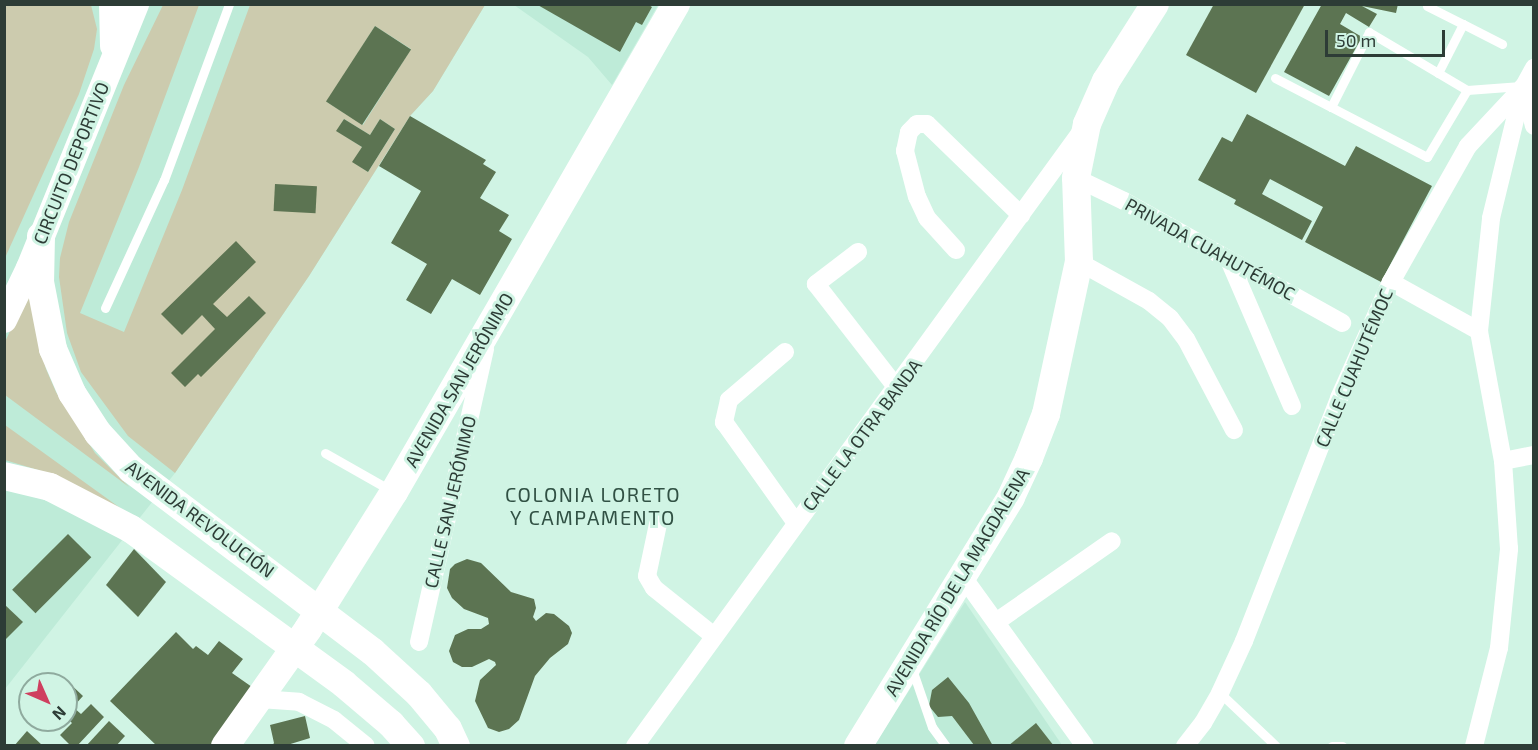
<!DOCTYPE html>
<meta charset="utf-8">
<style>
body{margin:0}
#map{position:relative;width:1538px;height:750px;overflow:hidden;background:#d0f4e4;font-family:"Exo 2",sans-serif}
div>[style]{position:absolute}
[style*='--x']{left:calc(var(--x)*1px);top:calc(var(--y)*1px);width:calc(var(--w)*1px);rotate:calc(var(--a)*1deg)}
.built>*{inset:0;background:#beebd8}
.green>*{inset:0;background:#cccbae}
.building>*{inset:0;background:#5c7452;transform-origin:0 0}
.lane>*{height:9px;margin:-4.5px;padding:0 4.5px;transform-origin:4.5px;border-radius:4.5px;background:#fff}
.street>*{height:18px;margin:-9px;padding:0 9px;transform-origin:9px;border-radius:9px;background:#fff}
.secondary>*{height:26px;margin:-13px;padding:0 13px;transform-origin:13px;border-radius:13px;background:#fff}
.primary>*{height:28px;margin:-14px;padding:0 14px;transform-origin:14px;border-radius:14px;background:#fff}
span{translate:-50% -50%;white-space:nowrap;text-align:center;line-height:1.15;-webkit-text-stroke:6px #d0f4e4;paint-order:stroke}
.street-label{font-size:18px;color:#2d3c36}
.neighbourhood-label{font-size:20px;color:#315144;letter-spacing:1.5px}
.frame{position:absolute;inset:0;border:6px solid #2d3c36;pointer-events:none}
.north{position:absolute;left:18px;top:672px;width:60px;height:60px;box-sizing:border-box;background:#d0f4e4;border:2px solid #8faa9e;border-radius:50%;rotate:135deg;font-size:16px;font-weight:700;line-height:24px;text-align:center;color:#2d3c36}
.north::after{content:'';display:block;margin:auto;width:21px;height:27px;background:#cf3f5f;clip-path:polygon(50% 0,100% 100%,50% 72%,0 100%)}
.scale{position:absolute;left:1325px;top:30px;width:120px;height:27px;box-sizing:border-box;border:3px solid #2d3c36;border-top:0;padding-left:8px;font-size:18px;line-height:21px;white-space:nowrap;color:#2d3c36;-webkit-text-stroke:4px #d0f4e4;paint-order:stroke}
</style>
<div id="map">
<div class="built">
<i style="clip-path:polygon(5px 5px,485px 5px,433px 91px,410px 116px,309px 276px,175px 473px,5px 689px)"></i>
<i style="clip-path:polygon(514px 5px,658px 5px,612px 85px,588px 57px)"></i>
<i style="clip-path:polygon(965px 602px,1062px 745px,874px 746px)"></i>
</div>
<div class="green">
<i style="clip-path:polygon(5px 4px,91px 5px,97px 29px,94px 49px,79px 94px,5px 258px)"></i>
<i style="clip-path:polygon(evenodd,163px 5px,199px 5px,139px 167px,80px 313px,124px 332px,182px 190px,250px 5px,485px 5px,433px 91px,410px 116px,309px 276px,175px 473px,128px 436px,81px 372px,67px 333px,59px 277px,60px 258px,69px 222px,124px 85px,163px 5px,375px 26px,411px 49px,363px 125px,327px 102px,375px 26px,163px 5px,344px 119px,370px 135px,380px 119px,395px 129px,368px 172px,353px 162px,362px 147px,337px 131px,344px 119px)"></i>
<i style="clip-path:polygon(29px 290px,46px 369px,56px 392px,95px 453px,129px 487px,5px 395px,5px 342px)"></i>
<i style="clip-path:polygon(5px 425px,130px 515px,38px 470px,5px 460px)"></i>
</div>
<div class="building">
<i style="clip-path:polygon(536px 4px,647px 4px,652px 7px,642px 25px,636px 22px,620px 52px)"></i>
<i style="clip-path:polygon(1214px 4px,1305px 4px,1256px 93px,1186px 55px)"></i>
<i style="clip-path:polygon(1322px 4px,1398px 4px,1396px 13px,1362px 6px,1377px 14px,1369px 27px,1346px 13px,1340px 24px,1362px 37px,1329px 96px,1284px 72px)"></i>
<i style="left:375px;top:26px;width:43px;height:90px;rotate:33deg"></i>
<i style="clip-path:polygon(1247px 114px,1345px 166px,1356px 146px,1432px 186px,1381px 282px,1305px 242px,1323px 207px,1270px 179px,1262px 194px,1312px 221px,1302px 240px,1234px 204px,1236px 200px,1198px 180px,1222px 137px,1232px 142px)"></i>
<i style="clip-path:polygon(410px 116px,486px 160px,483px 164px,496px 172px,480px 198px,509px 215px,499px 231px,512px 239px,480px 295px,452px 279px,431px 314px,406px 300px,427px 264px,391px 243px,421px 191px,379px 166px)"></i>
<i style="clip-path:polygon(344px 119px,370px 135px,380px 119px,395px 129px,368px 172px,352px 162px,362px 147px,336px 131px)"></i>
<i style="left:275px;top:184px;width:42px;height:27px;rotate:3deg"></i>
<i style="clip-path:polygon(236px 241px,256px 262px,213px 304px,227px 317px,249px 296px,266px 313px,201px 377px,198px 374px,185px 387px,171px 373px,215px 329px,202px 315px,182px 335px,161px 314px)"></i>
<i style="left:68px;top:534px;width:33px;height:79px;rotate:45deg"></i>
<i style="clip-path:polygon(134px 549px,166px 582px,138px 617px,106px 585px)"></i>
<i style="clip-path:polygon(467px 559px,481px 563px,511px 592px,534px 599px,536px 608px,533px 617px,536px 621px,546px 613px,554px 614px,569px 626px,572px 633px,568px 644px,550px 658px,535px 676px,519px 720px,509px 729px,499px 732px,488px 728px,475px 701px,480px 680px,496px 665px,495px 662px,489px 659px,472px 667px,462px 667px,453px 662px,449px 651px,455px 635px,468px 629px,481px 629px,489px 624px,488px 618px,464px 609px,452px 598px,447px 588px,450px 569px,455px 564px)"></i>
<i style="clip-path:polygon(4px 604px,23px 622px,4px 641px)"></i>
<i style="clip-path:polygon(176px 632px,193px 649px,196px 646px,208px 655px,219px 641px,243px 659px,232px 673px,252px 687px,210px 746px,157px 746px,110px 701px)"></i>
<i style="clip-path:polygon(948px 677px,969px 703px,993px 746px,974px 745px,952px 716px,938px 717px,929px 706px,932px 690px)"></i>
<i style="clip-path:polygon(67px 681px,83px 696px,73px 707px,81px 714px,91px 704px,104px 717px,77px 746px,71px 746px,60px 735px,72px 723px,66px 717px)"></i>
<i style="clip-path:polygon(305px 716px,310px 738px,284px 746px,272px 746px,274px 743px,270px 725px)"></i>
<i style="clip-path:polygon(109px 721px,125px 736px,116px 746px,86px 746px)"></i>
<i style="clip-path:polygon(1036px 723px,1054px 746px,1008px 746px)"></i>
<i style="clip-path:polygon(27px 731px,43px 746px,14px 746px)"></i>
</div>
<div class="lane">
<i style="--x:1427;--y:6;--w:40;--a:26.6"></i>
<i style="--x:1463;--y:24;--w:55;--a:117"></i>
<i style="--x:1463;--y:24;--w:44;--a:27.1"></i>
<i style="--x:1275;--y:78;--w:63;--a:27.4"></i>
<i style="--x:1467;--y:90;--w:78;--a:120.8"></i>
<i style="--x:1427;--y:157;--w:108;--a:-152.5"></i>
<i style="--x:1331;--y:107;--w:84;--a:-63.1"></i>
<i style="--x:1369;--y:32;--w:114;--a:30.6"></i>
<i style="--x:1467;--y:90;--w:54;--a:-4.2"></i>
<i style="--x:105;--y:308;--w:141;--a:-65.3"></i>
<i style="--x:164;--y:180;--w:188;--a:-69.7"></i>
<i style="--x:325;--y:453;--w:77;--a:29.6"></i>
<i style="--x:912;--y:669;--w:61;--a:71"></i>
<i style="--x:932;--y:727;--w:24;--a:54"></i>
<i style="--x:1220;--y:693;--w:77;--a:43.4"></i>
<i style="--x:1332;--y:746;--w:10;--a:0"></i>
</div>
<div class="street">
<i style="--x:1525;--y:90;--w:37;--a:76"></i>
<i style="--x:1076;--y:178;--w:53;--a:25.6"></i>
<i style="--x:1124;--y:201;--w:250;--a:29.2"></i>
<i style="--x:956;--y:250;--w:43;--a:-132.2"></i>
<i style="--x:927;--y:218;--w:23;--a:-115"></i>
<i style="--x:917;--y:197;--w:48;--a:-104.6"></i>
<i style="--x:905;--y:151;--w:19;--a:-78"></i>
<i style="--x:909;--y:132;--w:11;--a:-45"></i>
<i style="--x:917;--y:124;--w:10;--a:0"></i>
<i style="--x:927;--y:124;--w:131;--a:44.1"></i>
<i style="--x:858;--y:252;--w:53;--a:142.7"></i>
<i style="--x:816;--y:284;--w:132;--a:52.1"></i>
<i style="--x:1229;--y:260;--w:159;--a:66.7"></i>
<i style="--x:1079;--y:262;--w:80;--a:29.1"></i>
<i style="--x:1149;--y:301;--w:27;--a:39"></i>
<i style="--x:1170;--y:318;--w:26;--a:53"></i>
<i style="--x:1186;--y:339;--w:103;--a:62.2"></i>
<i style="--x:1391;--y:282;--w:101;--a:29.1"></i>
<i style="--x:785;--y:352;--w:74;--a:139.4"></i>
<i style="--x:729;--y:400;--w:23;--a:103"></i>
<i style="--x:724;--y:422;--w:124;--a:54.5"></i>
<i style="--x:1503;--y:461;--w:32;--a:-11"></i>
<i style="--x:658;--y:524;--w:53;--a:101.9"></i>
<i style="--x:647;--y:576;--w:14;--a:60"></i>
<i style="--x:654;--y:588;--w:77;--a:38.7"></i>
<i style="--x:963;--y:577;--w:208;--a:54.2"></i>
<i style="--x:996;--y:622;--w:141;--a:-34.9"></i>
<i style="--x:419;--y:642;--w:300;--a:-77.3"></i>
<i style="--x:260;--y:699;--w:39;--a:4"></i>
<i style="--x:299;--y:702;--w:39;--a:27"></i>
<i style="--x:334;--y:720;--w:41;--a:39.1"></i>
<i style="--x:635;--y:746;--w:757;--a:-54.02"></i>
<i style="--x:1185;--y:746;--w:29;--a:-52"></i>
<i style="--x:1203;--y:723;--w:34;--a:-60"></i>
<i style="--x:1220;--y:693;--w:57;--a:-65.2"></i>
<i style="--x:1244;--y:641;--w:261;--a:-68.6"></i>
<i style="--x:1339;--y:398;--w:127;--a:-65.9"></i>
<i style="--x:1391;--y:282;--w:156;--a:-60.5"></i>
<i style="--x:1468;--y:146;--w:82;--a:-47"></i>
<i style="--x:1524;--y:86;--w:21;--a:-61"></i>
<i style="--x:1474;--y:746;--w:101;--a:-75.7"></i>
<i style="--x:1499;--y:648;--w:100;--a:-84.2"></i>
<i style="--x:1509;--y:549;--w:88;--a:-93.9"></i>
<i style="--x:1503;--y:461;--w:132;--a:-100.5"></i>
<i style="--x:1479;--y:331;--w:114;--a:-83.9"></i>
<i style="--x:1491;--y:218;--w:135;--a:-76.3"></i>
</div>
<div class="secondary">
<i style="--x:112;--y:4;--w:42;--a:88.6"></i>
<i style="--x:4;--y:320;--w:58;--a:-64.3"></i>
<i style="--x:29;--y:268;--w:285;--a:-67.9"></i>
</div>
<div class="primary">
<i style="--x:41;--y:236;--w:46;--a:91.2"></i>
<i style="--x:40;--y:282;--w:68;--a:79"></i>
<i style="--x:53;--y:349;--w:48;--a:66.6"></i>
<i style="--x:72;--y:393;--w:48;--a:57"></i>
<i style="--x:98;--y:433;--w:49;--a:47.5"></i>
<i style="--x:131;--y:469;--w:303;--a:37.1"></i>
<i style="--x:373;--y:652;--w:62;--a:42.4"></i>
<i style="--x:419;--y:694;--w:45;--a:50.4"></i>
<i style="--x:448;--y:729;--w:19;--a:65"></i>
<i style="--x:4;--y:476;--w:47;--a:13.4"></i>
<i style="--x:50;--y:487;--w:91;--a:27.4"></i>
<i style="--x:131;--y:529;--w:263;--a:36"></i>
<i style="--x:344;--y:684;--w:62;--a:40.4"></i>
<i style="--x:391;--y:724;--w:30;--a:48"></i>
<i style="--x:225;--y:746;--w:143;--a:-54.6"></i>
<i style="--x:308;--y:629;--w:162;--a:-57.9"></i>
<i style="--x:394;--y:492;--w:564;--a:-59.98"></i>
<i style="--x:858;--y:746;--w:292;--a:-58.4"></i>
<i style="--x:1011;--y:497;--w:43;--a:-65.2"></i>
<i style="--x:1029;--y:458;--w:47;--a:-68.9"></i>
<i style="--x:1046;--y:414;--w:156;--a:-77.8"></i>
<i style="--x:1079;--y:262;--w:84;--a:-92"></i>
<i style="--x:1076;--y:178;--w:55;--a:-78.5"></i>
<i style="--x:1087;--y:124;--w:47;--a:-66.2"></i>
<i style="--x:1106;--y:81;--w:91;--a:-57.5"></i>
</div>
<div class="street-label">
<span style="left:71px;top:163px;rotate:-68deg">CIRCUITO DEPORTIVO</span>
<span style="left:1210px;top:249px;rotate:29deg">PRIVADA CUAHUTÉMOC</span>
<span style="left:1354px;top:368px;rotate:-67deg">CALLE CUAHUTÉMOC</span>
<span style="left:459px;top:380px;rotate:-60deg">AVENIDA SAN JERÓNIMO</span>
<span style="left:862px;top:435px;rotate:-53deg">CALLE LA OTRA BANDA</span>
<span style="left:450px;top:502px;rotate:-77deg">CALLE SAN JERÓNIMO</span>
<span style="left:200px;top:519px;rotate:37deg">AVENIDA REVOLUCIÓN</span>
<span style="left:957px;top:582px;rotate:-59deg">AVENIDA RÍO DE LA MAGDALENA</span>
</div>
<div class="neighbourhood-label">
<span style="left:593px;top:506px">COLONIA LORETO<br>Y CAMPAMENTO</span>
</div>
<div class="frame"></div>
<div class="north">N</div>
<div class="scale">50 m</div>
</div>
